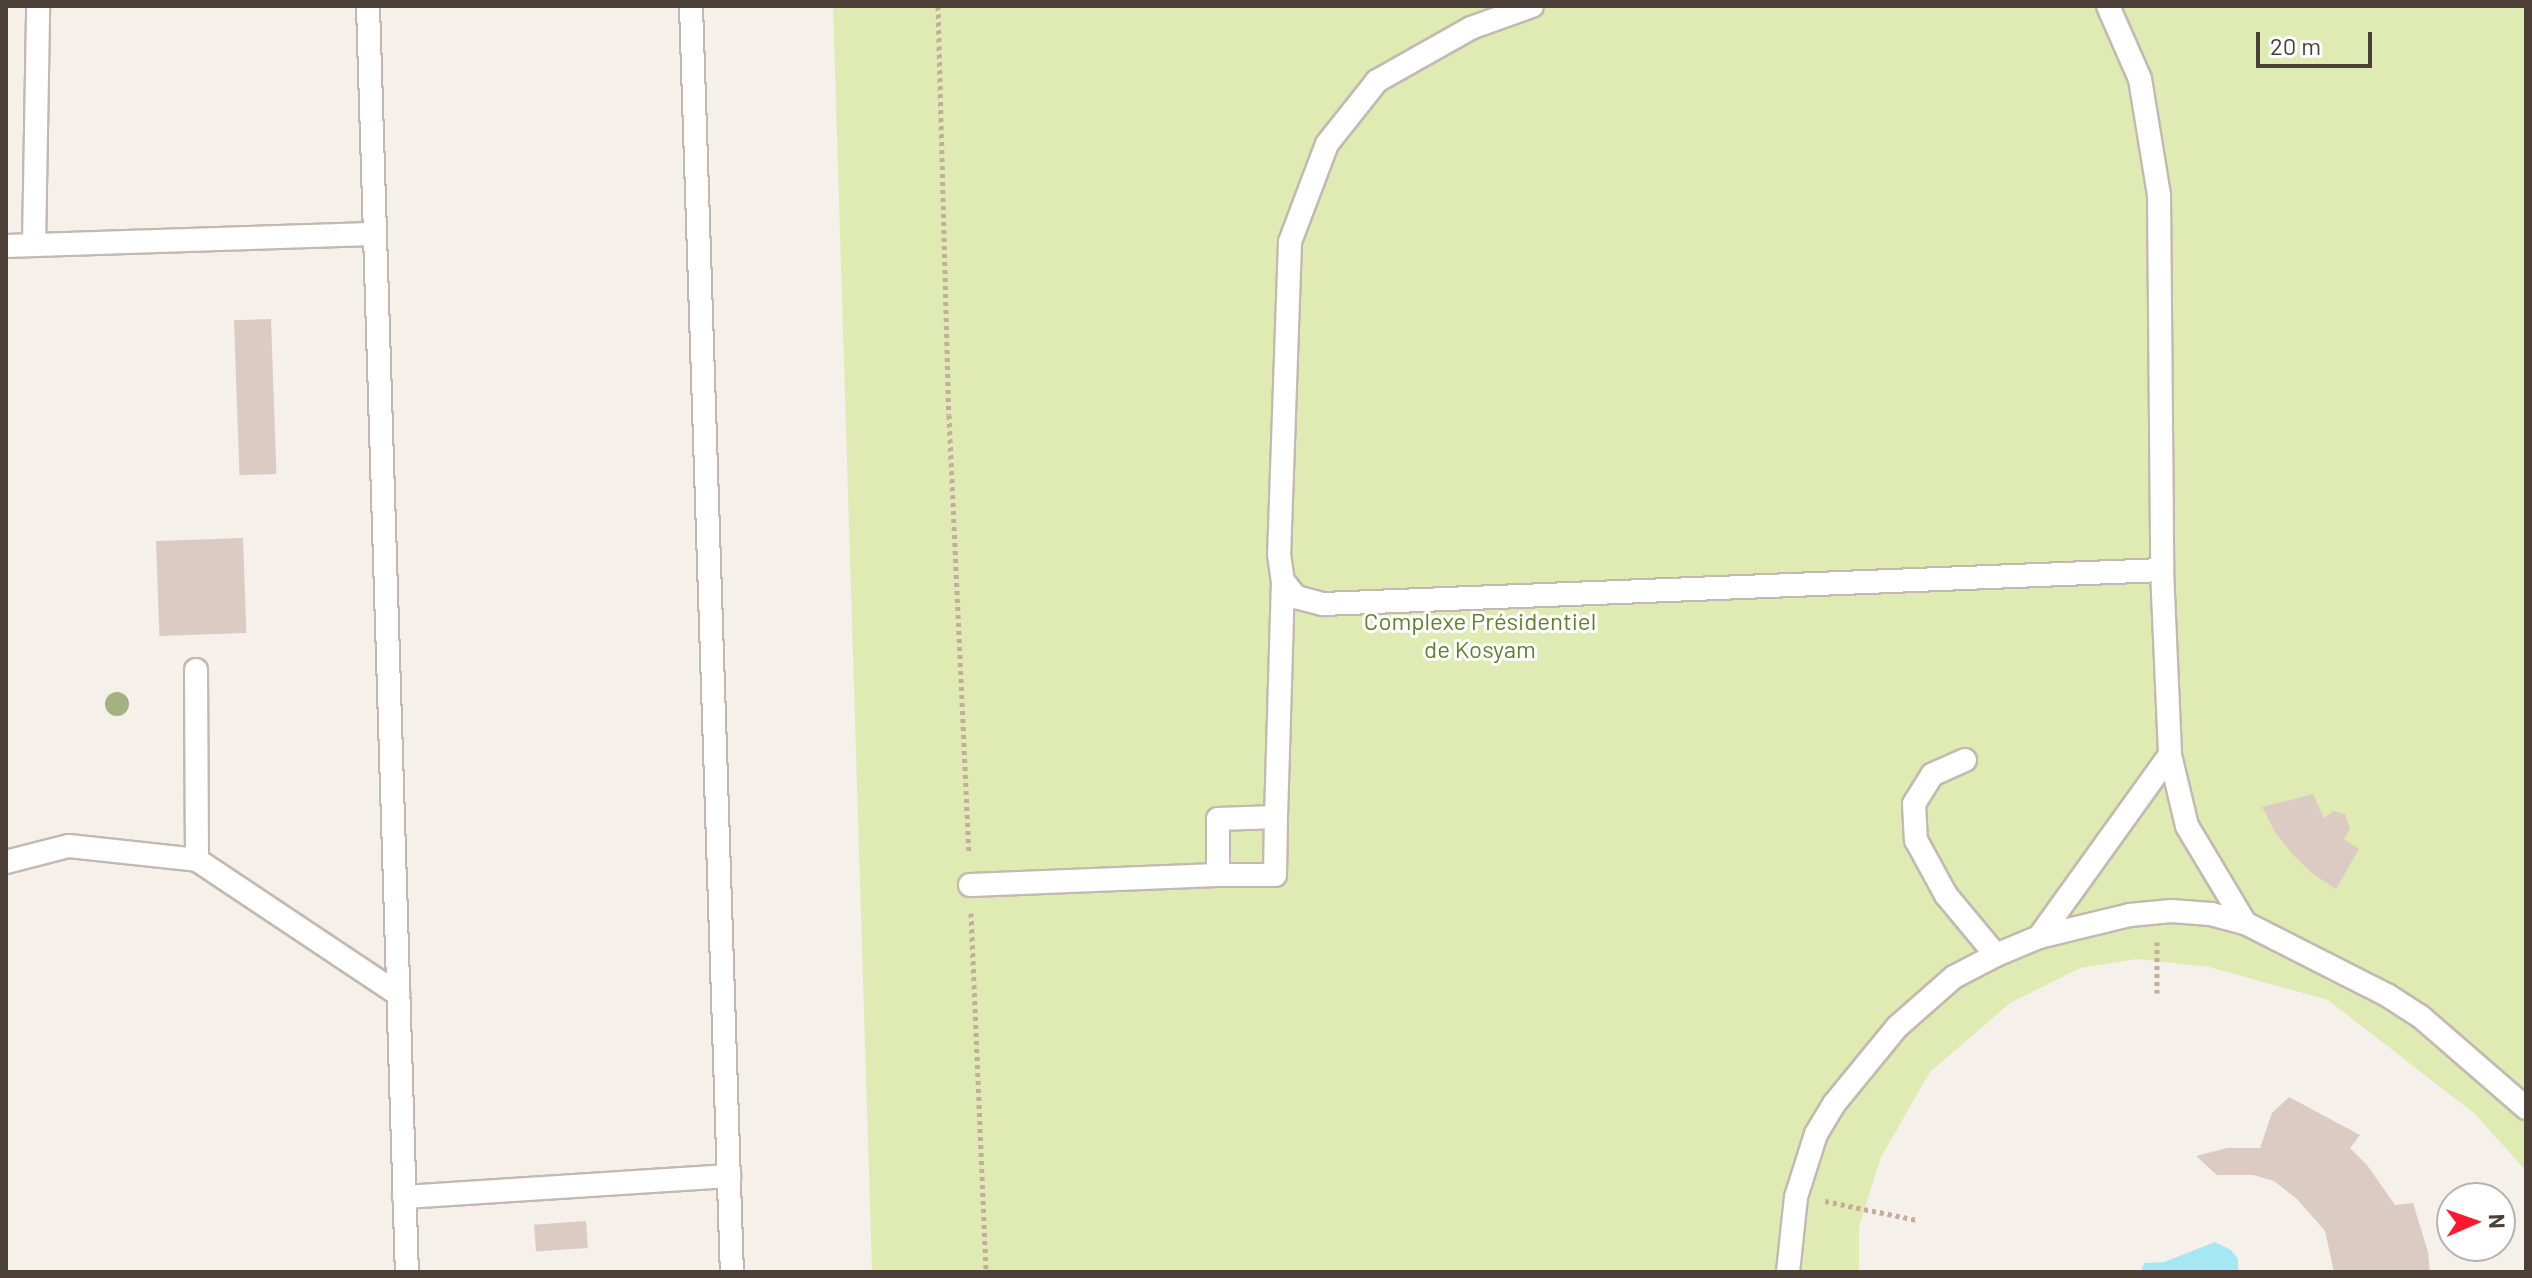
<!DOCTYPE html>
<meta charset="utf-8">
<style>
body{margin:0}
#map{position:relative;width:2532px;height:1278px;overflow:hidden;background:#f6f0eb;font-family:Barlow,sans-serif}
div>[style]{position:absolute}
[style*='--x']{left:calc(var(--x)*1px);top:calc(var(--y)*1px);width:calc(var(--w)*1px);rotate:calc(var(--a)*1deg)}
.green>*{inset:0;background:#e0ebb3}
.water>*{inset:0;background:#a6e7f3}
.building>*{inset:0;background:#dbcbc3;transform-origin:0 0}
.path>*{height:5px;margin-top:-2.5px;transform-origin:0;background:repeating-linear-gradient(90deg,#c4ad9d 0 4px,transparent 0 8px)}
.roads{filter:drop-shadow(2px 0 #c5b8b0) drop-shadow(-2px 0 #c5b8b0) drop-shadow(0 2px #c5b8b0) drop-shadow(0 -2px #c5b8b0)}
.service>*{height:22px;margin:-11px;padding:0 11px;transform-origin:11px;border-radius:11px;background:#fff}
.trees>*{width:24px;height:24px;margin:-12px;border-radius:50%;background:#a3b280}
span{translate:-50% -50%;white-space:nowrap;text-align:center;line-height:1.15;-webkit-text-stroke:6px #fff;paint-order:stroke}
.park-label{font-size:24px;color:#5f8028}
.frame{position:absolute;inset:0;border:8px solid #4b3f38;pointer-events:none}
.north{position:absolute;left:2436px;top:1182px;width:80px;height:80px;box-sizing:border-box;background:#fff;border:2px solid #b7b2af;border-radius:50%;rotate:88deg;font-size:22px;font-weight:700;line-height:32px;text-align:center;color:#4b3f38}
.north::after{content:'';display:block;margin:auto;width:28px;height:36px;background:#ff192f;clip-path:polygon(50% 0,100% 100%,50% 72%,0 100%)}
.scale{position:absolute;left:2256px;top:32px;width:116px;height:36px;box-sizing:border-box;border:4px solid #4b3f38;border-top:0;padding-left:10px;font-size:24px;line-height:28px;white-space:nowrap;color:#4b3f38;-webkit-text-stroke:6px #fff;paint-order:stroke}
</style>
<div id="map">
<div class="green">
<i style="clip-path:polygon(833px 6px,2526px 6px,2526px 1171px,2475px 1114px,2328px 1000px,2209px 967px,2137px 959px,2080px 968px,2010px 1003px,1930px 1072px,1881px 1157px,1859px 1227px,1859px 1272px,872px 1272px)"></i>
</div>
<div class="water">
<i style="clip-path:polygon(2215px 1242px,2231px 1250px,2238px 1259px,2238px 1272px,2141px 1272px,2144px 1263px,2164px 1262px)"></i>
</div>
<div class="building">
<i style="left:271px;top:319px;width:155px;height:37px;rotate:88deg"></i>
<i style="left:243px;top:538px;width:95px;height:87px;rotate:88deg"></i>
<i style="clip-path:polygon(2313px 794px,2324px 818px,2333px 811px,2345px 814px,2350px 828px,2344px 839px,2359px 849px,2336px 889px,2313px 874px,2293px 855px,2275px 832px,2262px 807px)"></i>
<i style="clip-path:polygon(2289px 1097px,2360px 1135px,2350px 1148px,2367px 1165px,2395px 1205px,2413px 1203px,2428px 1252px,2430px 1272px,2334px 1272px,2325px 1231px,2297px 1199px,2274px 1181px,2253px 1175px,2217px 1175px,2196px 1156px,2227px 1148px,2260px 1148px,2272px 1113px)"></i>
<i style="left:586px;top:1221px;width:27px;height:52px;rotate:86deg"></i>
</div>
<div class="path">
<i style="--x:938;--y:6;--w:409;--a:88.5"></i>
<i style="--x:949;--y:415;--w:440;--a:87.4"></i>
<i style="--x:971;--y:913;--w:359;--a:87.6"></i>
<i style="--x:2157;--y:942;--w:51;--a:90"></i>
<i style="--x:1825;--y:1201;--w:94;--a:11.7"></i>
</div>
<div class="roads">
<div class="service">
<i style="--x:368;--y:6;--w:1267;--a:88.24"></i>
<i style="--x:691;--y:6;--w:1267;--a:88.15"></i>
<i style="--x:1532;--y:6;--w:65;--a:160.2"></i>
<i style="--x:1471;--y:28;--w:108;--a:150.6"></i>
<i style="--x:1377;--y:81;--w:80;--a:128.4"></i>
<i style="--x:1327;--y:144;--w:105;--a:110.7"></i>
<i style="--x:1290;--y:242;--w:312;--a:92"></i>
<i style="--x:1279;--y:554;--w:27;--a:82"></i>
<i style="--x:1283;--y:581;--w:21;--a:51"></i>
<i style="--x:1296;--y:597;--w:28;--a:15"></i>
<i style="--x:1323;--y:604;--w:840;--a:-2.32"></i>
<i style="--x:2108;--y:6;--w:80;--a:66.3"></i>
<i style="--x:2140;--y:79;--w:118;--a:80.7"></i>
<i style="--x:2159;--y:195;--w:375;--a:89.5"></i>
<i style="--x:2162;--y:570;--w:185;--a:87.5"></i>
<i style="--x:2170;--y:755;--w:73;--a:76.5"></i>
<i style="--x:2187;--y:826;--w:113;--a:59.1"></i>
<i style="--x:34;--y:245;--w:239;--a:-89"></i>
<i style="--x:6;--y:246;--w:369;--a:-1.9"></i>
<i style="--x:196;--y:670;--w:190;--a:89.7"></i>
<i style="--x:1965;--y:760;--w:36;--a:156"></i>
<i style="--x:1932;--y:775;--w:34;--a:122"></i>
<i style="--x:1914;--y:804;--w:36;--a:87"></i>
<i style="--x:1916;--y:840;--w:63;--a:61.4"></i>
<i style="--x:1946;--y:895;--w:78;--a:50.2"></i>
<i style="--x:6;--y:862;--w:65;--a:-14.3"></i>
<i style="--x:69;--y:846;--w:129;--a:6.2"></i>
<i style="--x:197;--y:860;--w:242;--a:33.7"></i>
<i style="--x:1218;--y:875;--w:57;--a:0"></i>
<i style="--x:1275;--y:875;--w:58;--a:-89"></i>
<i style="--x:970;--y:885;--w:248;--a:-2.3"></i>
<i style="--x:1218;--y:875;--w:56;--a:-90"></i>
<i style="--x:1218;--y:819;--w:58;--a:-2"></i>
<i style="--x:1276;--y:817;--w:236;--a:-88.3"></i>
<i style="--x:2039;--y:937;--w:224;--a:-54.3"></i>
<i style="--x:404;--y:1197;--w:326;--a:-3.7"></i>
<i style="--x:1788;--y:1272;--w:75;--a:-83.9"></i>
<i style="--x:1796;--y:1197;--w:66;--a:-72.4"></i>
<i style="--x:1816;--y:1134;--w:35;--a:-59"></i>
<i style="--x:1834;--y:1104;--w:99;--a:-50.7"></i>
<i style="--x:1897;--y:1027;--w:76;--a:-41.3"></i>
<i style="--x:1954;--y:977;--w:47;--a:-27.6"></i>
<i style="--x:1996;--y:955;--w:47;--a:-22.7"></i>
<i style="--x:2039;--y:937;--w:94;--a:-13.6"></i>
<i style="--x:2130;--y:915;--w:41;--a:-5.6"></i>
<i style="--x:2171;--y:911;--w:40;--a:4.3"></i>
<i style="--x:2211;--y:914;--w:35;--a:15"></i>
<i style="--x:2245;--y:923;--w:159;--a:26.9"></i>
<i style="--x:2387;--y:995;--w:40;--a:32.9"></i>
<i style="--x:2421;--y:1017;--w:139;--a:40.9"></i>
</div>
</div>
<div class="trees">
<i style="left:117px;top:704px"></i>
</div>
<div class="park-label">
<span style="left:1480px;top:635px">Complexe Présidentiel<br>de Kosyam</span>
</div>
<div class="frame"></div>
<div class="north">N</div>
<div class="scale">20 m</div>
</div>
